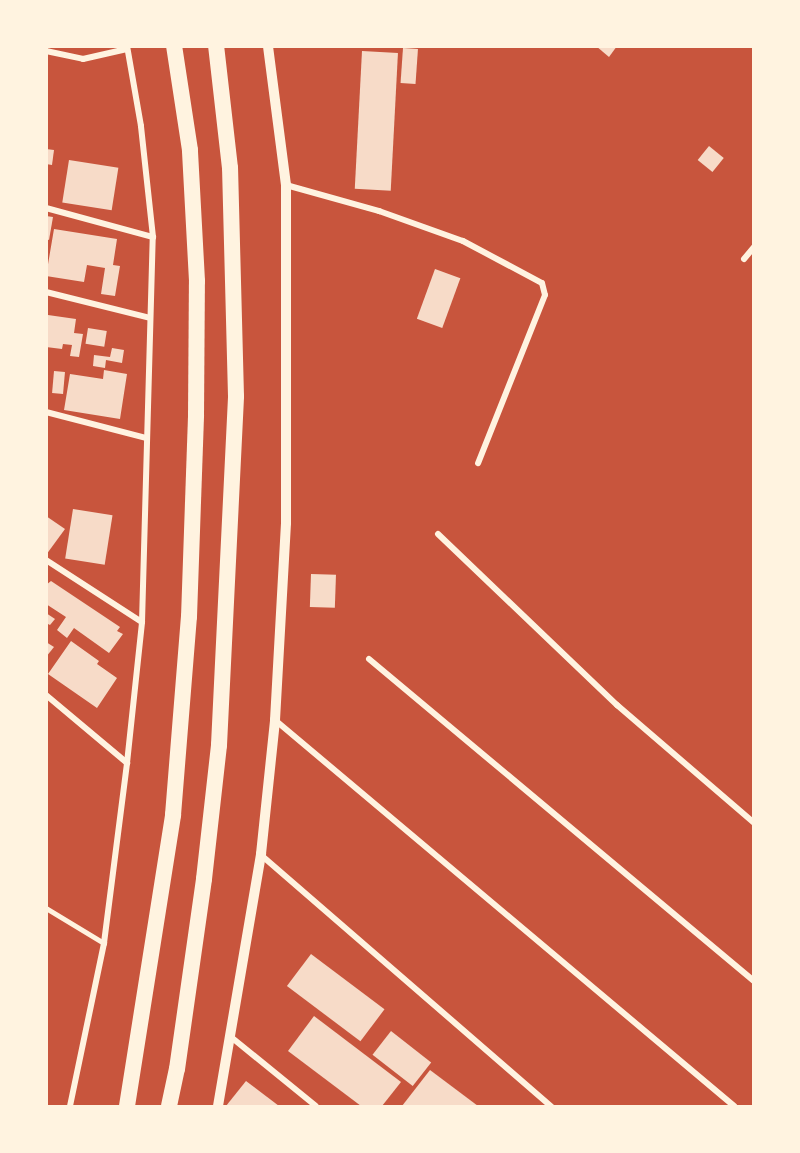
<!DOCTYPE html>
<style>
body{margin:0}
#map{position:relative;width:800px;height:1153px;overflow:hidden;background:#c8553d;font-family:Ubuntu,sans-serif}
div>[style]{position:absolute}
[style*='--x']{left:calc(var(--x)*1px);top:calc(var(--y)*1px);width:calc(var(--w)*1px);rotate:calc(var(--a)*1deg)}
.building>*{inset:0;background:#f7dbc8;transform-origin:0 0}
.service>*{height:4.5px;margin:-2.25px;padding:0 2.25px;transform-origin:2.25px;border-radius:2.25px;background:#fff3e0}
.minor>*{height:6px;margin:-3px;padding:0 3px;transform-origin:3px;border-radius:3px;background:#fff3e0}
.tertiary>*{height:10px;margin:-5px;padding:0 5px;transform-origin:5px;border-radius:5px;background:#fff3e0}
.trunk>*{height:16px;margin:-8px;padding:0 8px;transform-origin:8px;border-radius:8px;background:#fff3e0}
span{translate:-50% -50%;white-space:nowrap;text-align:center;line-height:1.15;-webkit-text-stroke:5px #fff3e0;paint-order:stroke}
.frame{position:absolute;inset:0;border:48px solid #fff3e0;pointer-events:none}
</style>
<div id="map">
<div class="building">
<i style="clip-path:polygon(596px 46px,617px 46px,609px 57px)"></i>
<i style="left:403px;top:48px;width:15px;height:35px;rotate:4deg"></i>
<i style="left:362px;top:51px;width:36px;height:138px;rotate:3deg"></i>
<i style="left:709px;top:146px;width:19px;height:18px;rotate:39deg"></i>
<i style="clip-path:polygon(46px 149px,54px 150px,52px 165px,46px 164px)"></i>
<i style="left:69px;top:160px;width:50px;height:43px;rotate:9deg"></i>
<i style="clip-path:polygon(46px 216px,53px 217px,49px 240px,46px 239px)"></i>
<i style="clip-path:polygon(54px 229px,117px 239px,113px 265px,120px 266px,115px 296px,101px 294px,105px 268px,87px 265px,84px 282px,46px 276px)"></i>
<i style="left:435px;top:269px;width:27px;height:53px;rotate:20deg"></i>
<i style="clip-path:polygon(48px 315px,76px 319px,74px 333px,83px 334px,79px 357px,70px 356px,72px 345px,63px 344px,62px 349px,46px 347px)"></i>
<i style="left:88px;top:328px;width:19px;height:16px;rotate:9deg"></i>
<i style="clip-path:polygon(112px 348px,124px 350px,122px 363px,106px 360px,105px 368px,93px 366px,94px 355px,110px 357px)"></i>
<i style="clip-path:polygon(104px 370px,127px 374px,120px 419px,64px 410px,70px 374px,103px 379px)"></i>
<i style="left:54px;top:371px;width:11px;height:22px;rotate:5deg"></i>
<i style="left:73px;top:509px;width:40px;height:50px;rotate:9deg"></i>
<i style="clip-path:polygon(46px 516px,65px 529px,46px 555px)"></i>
<i style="left:311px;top:574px;width:25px;height:33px;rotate:2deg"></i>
<i style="clip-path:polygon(51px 581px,120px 627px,117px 631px,123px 634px,109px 653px,74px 628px,67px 638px,57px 630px,66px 617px,46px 604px,46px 585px)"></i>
<i style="clip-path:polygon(46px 613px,55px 619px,50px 625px,46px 623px)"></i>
<i style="clip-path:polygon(71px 641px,99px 661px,97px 664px,117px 678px,97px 708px,48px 674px)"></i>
<i style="clip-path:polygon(46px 642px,54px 647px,46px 657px)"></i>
<i style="left:311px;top:954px;width:92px;height:40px;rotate:37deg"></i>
<i style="clip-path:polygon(314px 1016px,401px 1082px,382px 1106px,361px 1106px,288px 1051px)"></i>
<i style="left:391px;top:1031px;width:51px;height:30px;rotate:38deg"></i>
<i style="clip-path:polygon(430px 1070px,478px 1106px,402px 1106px)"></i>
<i style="clip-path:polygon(246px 1081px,279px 1106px,226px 1106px)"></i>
</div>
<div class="service">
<i style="--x:46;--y:908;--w:68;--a:31.1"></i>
</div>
<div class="minor">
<i style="--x:46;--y:51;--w:38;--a:12"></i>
<i style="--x:83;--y:59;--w:45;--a:-12.8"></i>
<i style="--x:286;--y:185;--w:97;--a:15.6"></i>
<i style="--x:379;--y:211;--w:89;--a:19.7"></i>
<i style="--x:463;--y:241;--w:89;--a:28"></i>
<i style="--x:542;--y:283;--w:12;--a:76"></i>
<i style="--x:545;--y:295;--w:181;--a:111.7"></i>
<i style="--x:46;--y:208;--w:111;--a:15.2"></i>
<i style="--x:744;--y:259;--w:16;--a:-50"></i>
<i style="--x:46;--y:292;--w:107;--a:14"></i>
<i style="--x:46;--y:412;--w:103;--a:14.6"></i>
<i style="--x:438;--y:534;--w:248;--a:43.7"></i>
<i style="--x:617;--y:705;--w:181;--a:40.7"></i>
<i style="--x:46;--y:560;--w:114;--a:32.9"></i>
<i style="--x:369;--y:659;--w:502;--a:39.91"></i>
<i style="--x:46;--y:695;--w:106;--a:40"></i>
<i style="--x:275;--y:720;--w:600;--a:40.06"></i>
<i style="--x:261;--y:855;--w:384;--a:40.9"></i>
<i style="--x:231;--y:1037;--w:109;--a:39.1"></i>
<i style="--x:70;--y:1106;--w:167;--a:-78.2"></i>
<i style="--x:104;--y:943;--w:181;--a:-82.7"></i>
<i style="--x:127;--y:763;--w:142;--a:-83.9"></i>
<i style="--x:142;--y:622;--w:385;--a:-88.4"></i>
<i style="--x:153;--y:237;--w:112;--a:-96.2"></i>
<i style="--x:141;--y:126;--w:81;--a:-99.9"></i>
</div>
<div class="tertiary">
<i style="--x:218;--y:1106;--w:256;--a:-80.3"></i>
<i style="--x:261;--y:854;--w:135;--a:-84"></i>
<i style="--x:275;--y:720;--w:197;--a:-86.8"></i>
<i style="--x:286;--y:523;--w:338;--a:-90"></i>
<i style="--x:286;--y:185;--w:140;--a:-97.4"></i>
</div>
<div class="trunk">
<i style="--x:127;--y:1106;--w:295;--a:-81"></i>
<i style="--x:173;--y:815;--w:199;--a:-85.4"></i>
<i style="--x:189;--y:617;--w:202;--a:-88"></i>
<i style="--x:196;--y:415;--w:134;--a:-89.6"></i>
<i style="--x:197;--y:281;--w:131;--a:-93.1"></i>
<i style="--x:190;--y:150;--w:105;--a:-98.7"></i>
<i style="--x:169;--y:1106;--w:38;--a:-78"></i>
<i style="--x:177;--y:1069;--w:192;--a:-81.9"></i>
<i style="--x:204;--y:879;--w:135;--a:-83.6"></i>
<i style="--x:219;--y:745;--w:349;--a:-87.2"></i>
<i style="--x:236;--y:396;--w:228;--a:-91.5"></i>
<i style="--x:230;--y:168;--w:123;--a:-96.5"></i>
</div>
<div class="frame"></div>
</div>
